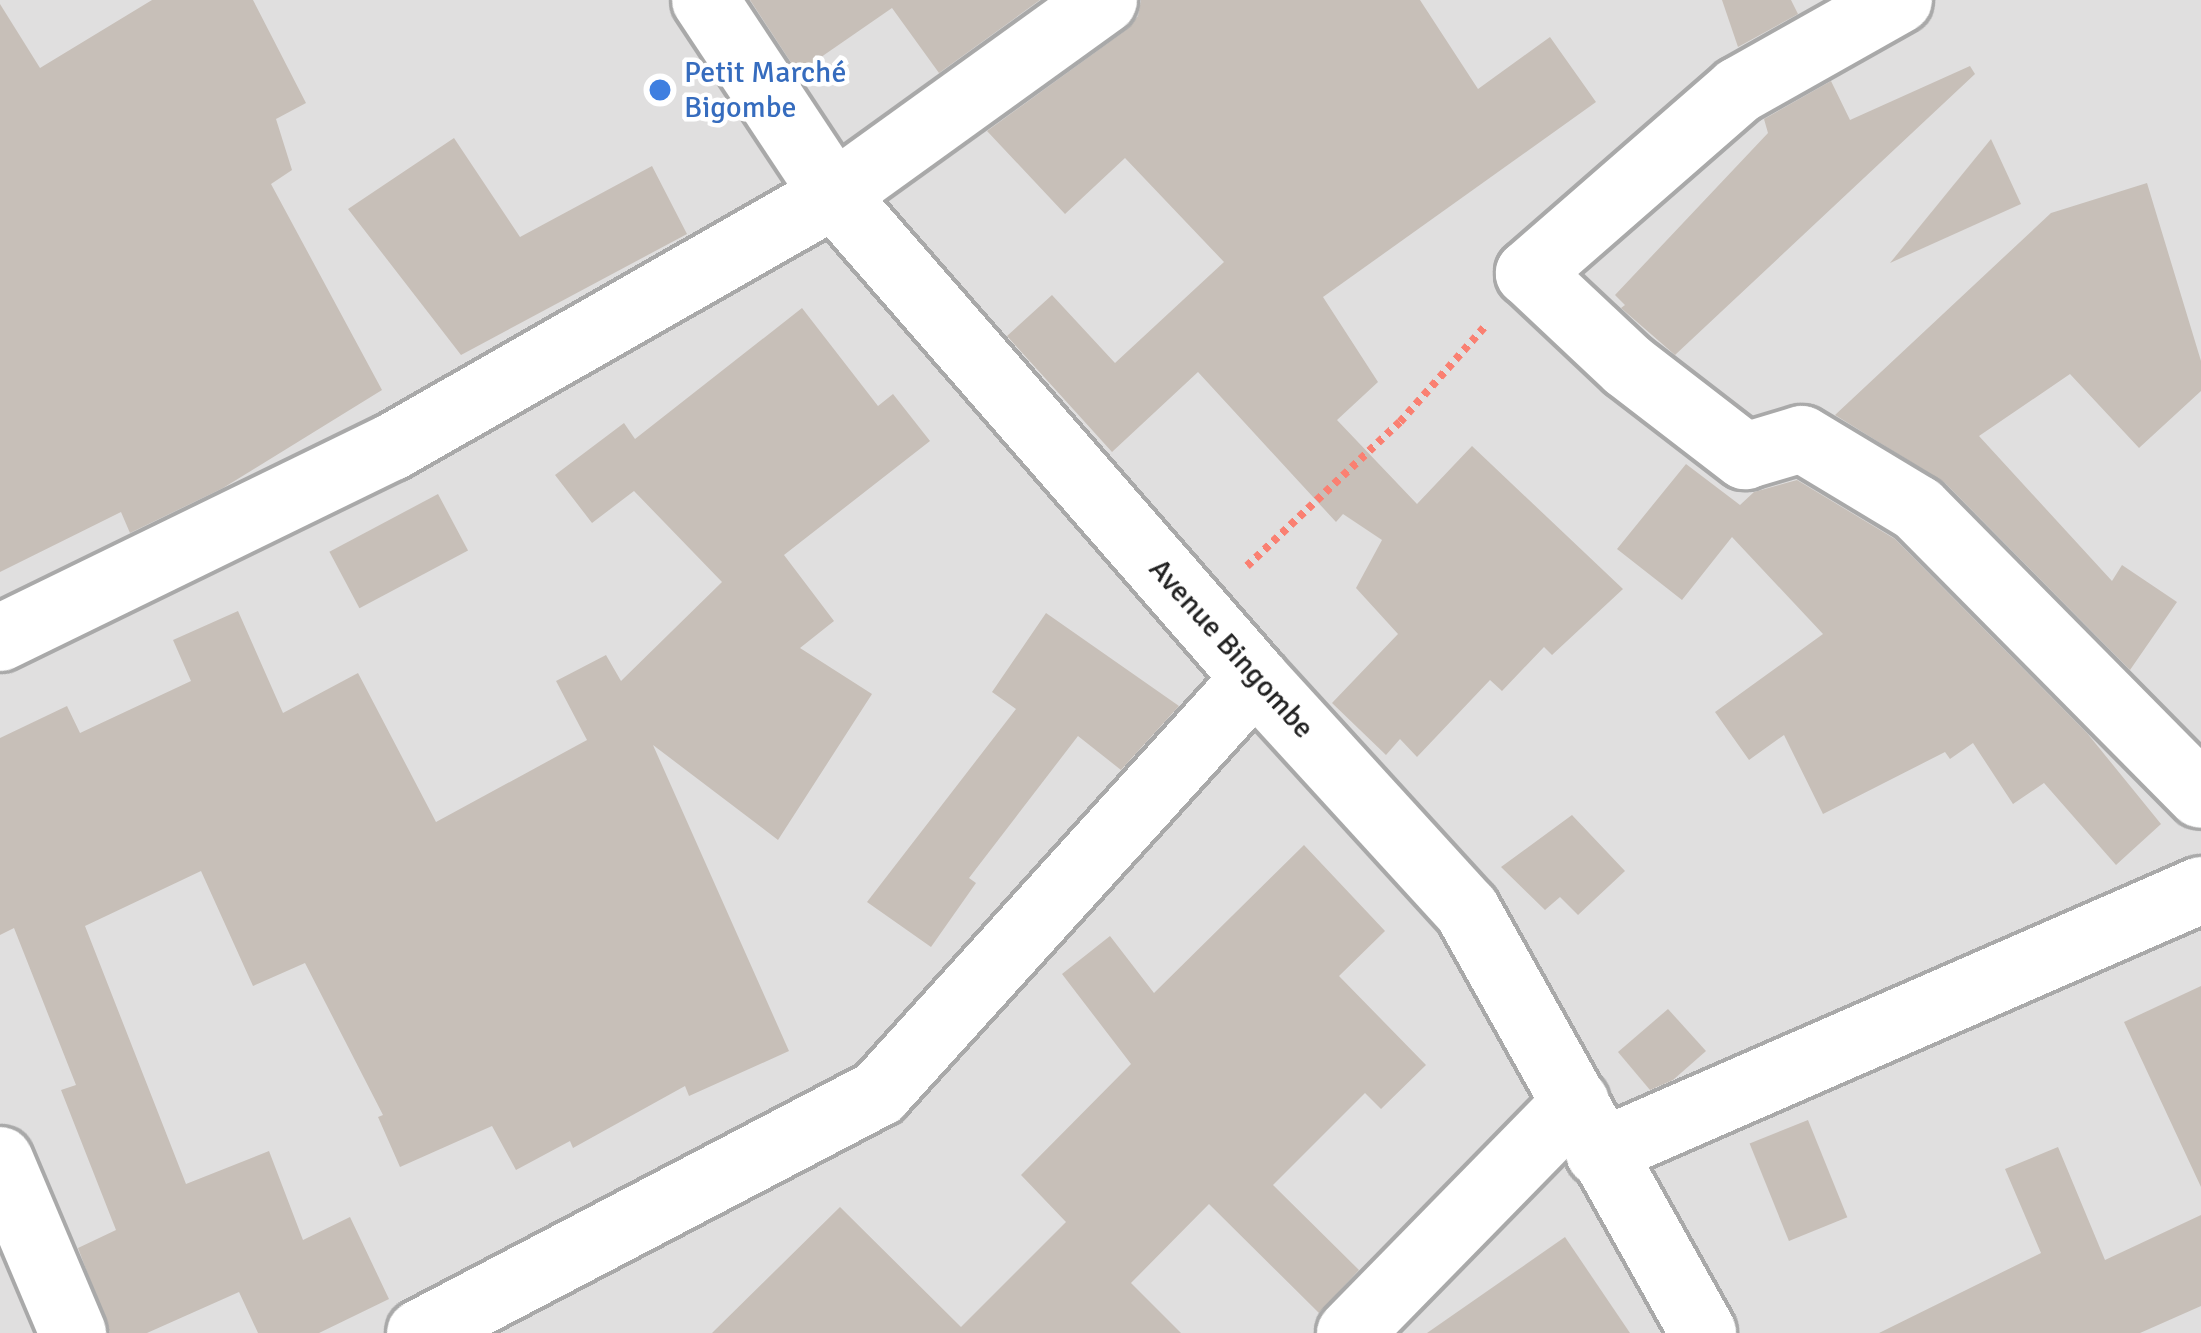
<!DOCTYPE html>
<meta charset="utf-8">
<style>
body{margin:0}
#map{position:relative;width:2201px;height:1333px;overflow:hidden;background:#f2efe9;font-family:Signika,sans-serif}
div>[style]{position:absolute}
[style*='--x']{left:calc(var(--x)*1px);top:calc(var(--y)*1px);width:calc(var(--w)*1px);rotate:calc(var(--a)*1deg)}
.residential>*{inset:0;background:#e0dfdf;transform-origin:0 0}
.building>*{inset:0;background:#c7bfb8;transform-origin:0 0}
.path>*{height:8px;margin-top:-4px;transform-origin:0;background:repeating-linear-gradient(90deg,#fa8072 0 6px,transparent 0 12px)}
.roads{filter:drop-shadow(3px 0 #a9a9a9) drop-shadow(-3px 0 #a9a9a9) drop-shadow(0 3px #a9a9a9) drop-shadow(0 -3px #a9a9a9)}
.minor>*{height:66px;margin:-33px;padding:0 33px;transform-origin:33px;border-radius:33px;background:#fff}
.dots>*{width:33px;height:33px;translate:-50% -50%;box-sizing:border-box;border:6px solid #fff;border-radius:50%}
span{translate:-50% -50%;white-space:nowrap;text-align:center;line-height:1.15;-webkit-text-stroke:9px #fff;paint-order:stroke}
.shop-label{font-size:30px;color:#366cbe}
.left{translate:0 -50%;text-align:left}
.street-label{font-size:30px;color:#222}
</style>
<div id="map">
<div class="residential">
<i style="left:0;top:0;width:2201px;height:1333px"></i>
</div>
<div class="building">
<i style="clip-path:polygon(152px 0,253px 0,306px 103px,276px 119px,292px 170px,271px 184px,382px 390px,223px 488px,130px 533px,121px 512px,0 572px,0 4px,40px 68px)"></i>
<i style="clip-path:polygon(750px 0,1040px 0,939px 73px,892px 8px,798px 73px)"></i>
<i style="clip-path:polygon(1141px 0,1420px 0,1478px 89px,1550px 37px,1596px 102px,1323px 297px,1378px 382px,1337px 420px,1417px 504px,1472px 446px,1623px 589px,1552px 655px,1544px 647px,1502px 691px,1490px 680px,1417px 757px,1400px 739px,1386px 755px,1332px 703px,1398px 634px,1356px 588px,1382px 540px,1343px 514px,1336px 522px,1198px 372px,1112px 452px,1007px 336px,1052px 295px,1115px 363px,1224px 262px,1125px 158px,1065px 214px,987px 131px,1126px 30px,1138px 16px)"></i>
<i style="clip-path:polygon(1722px 0,1791px 0,1798px 14px,1738px 47px)"></i>
<i style="clip-path:polygon(1970px 66px,1975px 74px,1675px 355px,1621px 308px,1625px 305px,1615px 295px,1768px 133px,1764px 119px,1831px 81px,1850px 120px)"></i>
<i style="clip-path:polygon(454px 138px,520px 237px,652px 166px,687px 234px,461px 355px,348px 209px)"></i>
<i style="clip-path:polygon(1991px 139px,2021px 204px,1890px 263px)"></i>
<i style="clip-path:polygon(2147px 183px,2201px 361px,2201px 391px,2139px 448px,2070px 374px,1979px 436px,2112px 581px,2122px 565px,2177px 602px,2130px 670px,1945px 483px,1835px 415px,2051px 213px)"></i>
<i style="clip-path:polygon(802px 308px,878px 406px,893px 394px,930px 441px,784px 555px,834px 621px,800px 648px,872px 694px,778px 840px,653px 745px,789px 1051px,689px 1096px,685px 1086px,573px 1148px,570px 1141px,516px 1170px,492px 1126px,400px 1167px,378px 1117px,383px 1115px,305px 963px,253px 986px,201px 871px,85px 926px,186px 1184px,269px 1151px,303px 1240px,350px 1217px,389px 1299px,319px 1333px,258px 1333px,239px 1292px,147px 1333px,110px 1333px,78px 1248px,116px 1230px,61px 1090px,76px 1085px,14px 928px,0 935px,0 738px,67px 706px,80px 733px,191px 681px,173px 640px,238px 611px,283px 713px,358px 673px,436px 822px,587px 740px,556px 681px,606px 655px,621px 681px,722px 582px,634px 491px,592px 523px,555px 475px,624px 423px,635px 439px)"></i>
<i style="clip-path:polygon(1686px 464px,1740px 505px,1754px 492px,1797px 480px,1895px 539px,2087px 733px,2161px 824px,2116px 865px,2044px 783px,2013px 804px,1973px 743px,1950px 759px,1945px 752px,1823px 814px,1784px 735px,1749px 760px,1715px 712px,1823px 634px,1732px 537px,1682px 600px,1617px 549px)"></i>
<i style="left:438px;top:494px;width:64px;height:123px;rotate:62deg"></i>
<i style="clip-path:polygon(1046px 613px,1179px 706px,1121px 770px,1078px 736px,969px 878px,976px 883px,931px 947px,867px 902px,1016px 709px,992px 692px)"></i>
<i style="clip-path:polygon(1572px 815px,1625px 871px,1578px 915px,1560px 897px,1545px 910px,1501px 867px)"></i>
<i style="clip-path:polygon(1304px 845px,1385px 931px,1339px 976px,1426px 1065px,1381px 1109px,1365px 1093px,1273px 1185px,1359px 1270px,1319px 1313px,1209px 1204px,1131px 1283px,1181px 1333px,712px 1333px,840px 1207px,961px 1327px,1066px 1222px,1021px 1175px,1131px 1064px,1062px 974px,1110px 936px,1154px 993px)"></i>
<i style="clip-path:polygon(2201px 986px,2201px 1187px,2124px 1022px)"></i>
<i style="clip-path:polygon(1668px 1009px,1706px 1051px,1673px 1080px,1650px 1090px,1618px 1052px)"></i>
<i style="left:1808px;top:1120px;width:105px;height:63px;rotate:68deg"></i>
<i style="clip-path:polygon(2058px 1147px,2105px 1260px,2201px 1215px,2201px 1306px,2140px 1333px,1879px 1333px,2041px 1253px,2005px 1169px)"></i>
<i style="clip-path:polygon(1565px 1237px,1630px 1333px,1427px 1333px)"></i>
</div>
<div class="path">
<i style="--x:1247;--y:566;--w:210;--a:-43.3"></i>
<i style="--x:1400;--y:422;--w:130;--a:-48.4"></i>
</div>
<div class="roads">
<div class="minor">
<i style="--x:705;--y:0;--w:234;--a:56.5"></i>
<i style="--x:834;--y:195;--w:641;--a:48.92"></i>
<i style="--x:1255;--y:678;--w:314;--a:47.6"></i>
<i style="--x:1467;--y:910;--w:484;--a:60.8"></i>
<i style="--x:1899;--y:0;--w:184;--a:150.6"></i>
<i style="--x:1739;--y:90;--w:279;--a:138.9"></i>
<i style="--x:1529;--y:273;--w:136;--a:43.2"></i>
<i style="--x:1628;--y:366;--w:148;--a:37.6"></i>
<i style="--x:1745;--y:456;--w:59;--a:-16.6"></i>
<i style="--x:1802;--y:439;--w:135;--a:31.1"></i>
<i style="--x:1918;--y:509;--w:402;--a:45.3"></i>
<i style="--x:0;--y:638;--w:436;--a:-26"></i>
<i style="--x:392;--y:447;--w:509;--a:-29.69"></i>
<i style="--x:834;--y:195;--w:333;--a:-35.8"></i>
<i style="--x:1599;--y:1153;--w:657;--a:-23.6"></i>
<i style="--x:0;--y:1160;--w:188;--a:67.1"></i>
<i style="--x:420;--y:1333;--w:518;--a:-27.6"></i>
<i style="--x:879;--y:1093;--w:560;--a:-47.82"></i>
<i style="--x:1350;--y:1333;--w:323;--a:-45.6"></i>
</div>
</div>
<div class="dots">
<i style="left:660px;top:90px;background:#3f7fe0"></i>
</div>
<div class="shop-label">
<span class="left" style="left:684px;top:90px">Petit Marché<br>Bigombe</span>
</div>
<div class="street-label">
<span style="left:1231px;top:649px;rotate:48deg">Avenue Bingombe</span>
</div>
</div>
